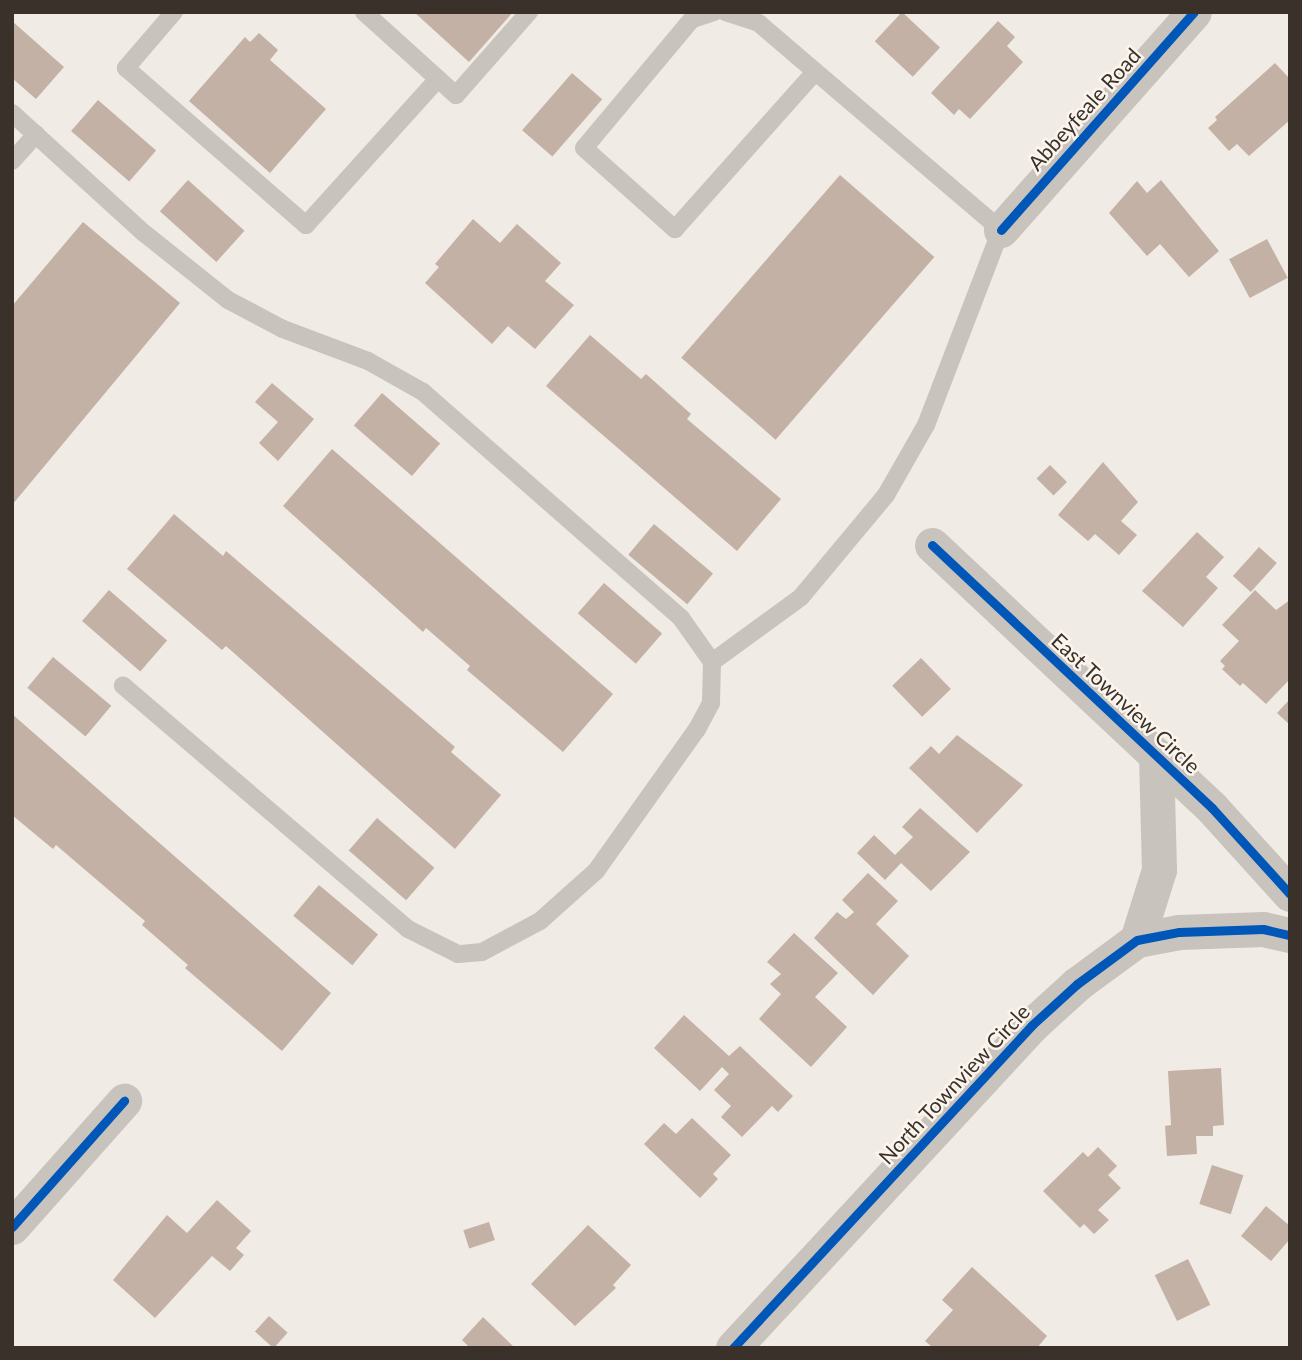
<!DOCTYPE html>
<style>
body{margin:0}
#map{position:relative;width:1302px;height:1360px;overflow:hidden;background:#f0ebe4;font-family:Lato,sans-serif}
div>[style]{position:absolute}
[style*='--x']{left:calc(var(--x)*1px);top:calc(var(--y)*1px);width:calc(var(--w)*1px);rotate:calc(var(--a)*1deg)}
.building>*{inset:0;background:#c3b1a6;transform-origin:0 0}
.service>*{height:18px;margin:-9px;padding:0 9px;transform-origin:9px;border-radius:9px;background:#c8c3bd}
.minor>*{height:35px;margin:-17.5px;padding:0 17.5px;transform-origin:17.5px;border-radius:17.5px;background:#c8c3bd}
.cycleway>*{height:9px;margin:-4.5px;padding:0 4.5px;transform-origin:4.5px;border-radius:4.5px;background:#0057b8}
span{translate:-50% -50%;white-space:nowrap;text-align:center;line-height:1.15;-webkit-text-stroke:5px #fbf5ed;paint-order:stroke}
.street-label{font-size:21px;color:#3a312a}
.frame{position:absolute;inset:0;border:14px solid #3a312a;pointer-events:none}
</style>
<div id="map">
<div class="building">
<i style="clip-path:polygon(414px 12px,513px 12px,469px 62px)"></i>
<i style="left:902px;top:12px;width:52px;height:40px;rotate:43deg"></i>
<i style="clip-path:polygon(12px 21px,64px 67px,36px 99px,12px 78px)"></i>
<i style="clip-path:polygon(998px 21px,1015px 37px,1007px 46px,1023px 62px,970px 119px,959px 109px,954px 115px,931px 93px)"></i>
<i style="clip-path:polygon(259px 33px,278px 50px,270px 60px,326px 109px,270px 173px,189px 101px,245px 37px,250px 42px)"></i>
<i style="clip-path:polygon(1275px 63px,1290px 79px,1290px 120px,1249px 156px,1237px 144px,1229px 151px,1208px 128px,1217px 120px,1215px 117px)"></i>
<i style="left:572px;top:73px;width:40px;height:76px;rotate:41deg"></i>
<i style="left:98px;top:100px;width:77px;height:41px;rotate:41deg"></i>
<i style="left:840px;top:175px;width:125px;height:242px;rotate:41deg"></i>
<i style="left:188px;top:180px;width:76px;height:42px;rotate:42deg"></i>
<i style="clip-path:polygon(1161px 180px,1219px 251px,1189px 277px,1160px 244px,1147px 256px,1109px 213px,1137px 181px,1147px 193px)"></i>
<i style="clip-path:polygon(473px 219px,500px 243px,517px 224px,561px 263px,545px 281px,574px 305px,535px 349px,508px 326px,492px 344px,425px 283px,439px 267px,435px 264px)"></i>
<i style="clip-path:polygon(83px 222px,180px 303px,12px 505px,12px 306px)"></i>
<i style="left:1267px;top:239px;width:44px;height:43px;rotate:62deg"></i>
<i style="clip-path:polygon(590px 335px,641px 379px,646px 374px,691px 414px,687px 419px,781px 499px,737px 551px,546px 386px)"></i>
<i style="clip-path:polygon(272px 383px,314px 419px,278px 461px,259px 443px,278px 422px,255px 402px)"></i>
<i style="left:382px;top:393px;width:77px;height:43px;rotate:41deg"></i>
<i style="clip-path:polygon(332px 449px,613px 694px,563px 752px,467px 670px,470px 666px,426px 628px,423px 632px,283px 506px)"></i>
<i style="clip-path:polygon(1103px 462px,1138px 502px,1121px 521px,1137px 535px,1119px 555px,1095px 534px,1088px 541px,1058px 515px)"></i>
<i style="left:1050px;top:465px;width:24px;height:19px;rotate:45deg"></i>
<i style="clip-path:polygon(174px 514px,223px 556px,226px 551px,455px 747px,451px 752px,501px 795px,455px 849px,226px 646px,222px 650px,127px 569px)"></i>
<i style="left:654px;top:524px;width:77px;height:40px;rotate:40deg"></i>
<i style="clip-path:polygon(1197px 532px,1224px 557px,1206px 577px,1218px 588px,1183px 627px,1142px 591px)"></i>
<i style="left:1259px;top:547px;width:24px;height:39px;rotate:42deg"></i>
<i style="left:604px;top:583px;width:77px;height:40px;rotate:41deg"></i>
<i style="left:109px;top:590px;width:77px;height:41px;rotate:41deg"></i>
<i style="clip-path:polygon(1255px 590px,1276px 610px,1290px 600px,1290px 679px,1266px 704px,1243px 683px,1240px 686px,1222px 669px,1225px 666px,1220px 661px,1239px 641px,1222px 625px)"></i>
<i style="left:53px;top:657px;width:76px;height:40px;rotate:40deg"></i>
<i style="left:921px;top:658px;width:43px;height:40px;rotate:46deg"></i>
<i style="clip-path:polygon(1290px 699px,1290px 725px,1277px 713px)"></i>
<i style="clip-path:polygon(12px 714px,331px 993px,282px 1051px,185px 968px,188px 965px,142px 925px,145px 921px,56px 845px,53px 849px,12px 815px)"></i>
<i style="clip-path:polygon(957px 735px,1023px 785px,977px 833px,909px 768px,931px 746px,939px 754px)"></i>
<i style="clip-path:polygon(920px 808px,970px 852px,931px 891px,901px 863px,885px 880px,857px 853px,874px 835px,895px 855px,913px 837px,902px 827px)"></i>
<i style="left:377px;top:818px;width:76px;height:43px;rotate:41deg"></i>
<i style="clip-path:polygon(868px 873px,898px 901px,876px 924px,909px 956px,873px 995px,814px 938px,837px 912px,846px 919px,854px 912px,842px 900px)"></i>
<i style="left:319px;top:885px;width:77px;height:40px;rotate:40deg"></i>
<i style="clip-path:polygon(794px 933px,838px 973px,815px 997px,847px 1027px,811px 1067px,759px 1019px,781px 994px,770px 984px,781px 974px,767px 962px)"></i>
<i style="clip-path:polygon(684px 1015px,729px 1056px,740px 1046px,793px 1096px,778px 1112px,772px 1106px,742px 1137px,721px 1117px,731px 1106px,714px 1090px,729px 1074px,722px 1067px,700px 1091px,654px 1048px)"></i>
<i style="clip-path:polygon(1221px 1068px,1224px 1125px,1213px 1126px,1213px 1136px,1196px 1136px,1197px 1154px,1167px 1156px,1165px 1126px,1171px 1125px,1168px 1071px)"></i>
<i style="clip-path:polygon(692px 1118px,731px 1155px,713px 1174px,718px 1179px,700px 1198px,644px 1144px,664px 1123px,676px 1134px)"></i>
<i style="clip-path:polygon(1098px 1147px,1117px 1166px,1108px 1175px,1121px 1188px,1098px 1210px,1109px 1220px,1094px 1234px,1084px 1224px,1080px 1228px,1043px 1191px,1083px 1152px,1088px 1157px)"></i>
<i style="left:1212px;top:1165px;width:33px;height:41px;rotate:18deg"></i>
<i style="clip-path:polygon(217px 1200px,251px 1231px,236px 1248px,244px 1255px,230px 1271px,212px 1256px,155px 1318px,113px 1280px,167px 1215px,187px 1233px)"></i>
<i style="clip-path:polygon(1266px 1206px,1290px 1226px,1290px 1239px,1271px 1261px,1241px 1236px)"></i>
<i style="left:489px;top:1222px;width:19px;height:27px;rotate:72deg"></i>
<i style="clip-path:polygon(588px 1225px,631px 1265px,613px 1285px,616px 1288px,575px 1326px,531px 1284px)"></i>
<i style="left:1188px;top:1259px;width:51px;height:37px;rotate:64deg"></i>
<i style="clip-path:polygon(972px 1267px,1047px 1336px,1037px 1348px,933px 1348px,925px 1341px,953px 1310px,942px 1300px)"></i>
<i style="left:269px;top:1316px;width:25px;height:21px;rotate:42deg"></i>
<i style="clip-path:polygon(483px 1317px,515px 1348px,470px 1348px,462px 1340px)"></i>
</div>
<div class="service">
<i style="--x:174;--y:12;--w:74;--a:130.6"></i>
<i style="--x:126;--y:68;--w:239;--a:41.1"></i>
<i style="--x:306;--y:225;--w:197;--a:-47.9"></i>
<i style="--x:364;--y:12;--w:124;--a:42.1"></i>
<i style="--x:456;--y:95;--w:111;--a:-48.7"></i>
<i style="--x:714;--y:12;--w:23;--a:162"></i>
<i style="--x:692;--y:19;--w:168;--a:129.9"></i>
<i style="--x:584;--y:148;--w:122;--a:41.7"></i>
<i style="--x:675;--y:229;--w:209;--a:-48.3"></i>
<i style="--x:12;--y:113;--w:178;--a:42.3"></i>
<i style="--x:144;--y:233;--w:107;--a:38.6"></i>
<i style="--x:228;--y:300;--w:62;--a:27.8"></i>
<i style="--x:283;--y:329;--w:91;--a:20.6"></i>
<i style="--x:368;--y:361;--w:63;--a:29.4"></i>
<i style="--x:423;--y:392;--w:343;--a:41.2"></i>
<i style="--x:681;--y:618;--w:54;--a:54.8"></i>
<i style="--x:712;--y:662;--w:41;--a:91.4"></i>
<i style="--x:711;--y:703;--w:30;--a:118"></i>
<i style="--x:697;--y:729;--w:174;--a:125.4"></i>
<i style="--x:596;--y:871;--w:75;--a:138.2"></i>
<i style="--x:540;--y:921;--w:66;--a:151.9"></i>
<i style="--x:482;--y:952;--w:24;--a:175"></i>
<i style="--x:458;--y:954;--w:56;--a:-153.4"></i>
<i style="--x:408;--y:929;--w:375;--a:-139.5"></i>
<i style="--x:12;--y:161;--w:36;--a:-48"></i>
<i style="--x:712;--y:662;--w:110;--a:-36.1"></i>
<i style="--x:801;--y:597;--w:133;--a:-50.2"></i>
<i style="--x:886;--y:495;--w:81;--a:-60.3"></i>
<i style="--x:926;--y:425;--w:209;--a:-69"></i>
<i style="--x:1001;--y:230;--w:318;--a:-139.5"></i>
<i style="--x:759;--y:23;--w:35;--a:-162"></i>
</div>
<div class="minor">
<i style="--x:1001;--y:230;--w:291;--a:-48.5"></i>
<i style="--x:932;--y:545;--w:384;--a:43.2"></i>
<i style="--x:1212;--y:808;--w:116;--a:47.8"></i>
<i style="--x:1137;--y:940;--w:73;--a:-72.6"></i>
<i style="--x:1159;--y:870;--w:115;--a:-91.5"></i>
<i style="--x:12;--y:1227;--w:169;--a:-48.4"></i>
<i style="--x:733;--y:1348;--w:440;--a:-47.2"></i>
<i style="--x:1032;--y:1025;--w:61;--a:-42.3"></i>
<i style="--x:1077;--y:984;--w:74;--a:-36.3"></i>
<i style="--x:1137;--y:940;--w:43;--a:-10.8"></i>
<i style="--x:1179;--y:932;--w:84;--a:-2"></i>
<i style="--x:1263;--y:929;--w:28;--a:13"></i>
</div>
<div class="cycleway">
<i style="--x:1001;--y:230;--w:291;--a:-48.5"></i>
<i style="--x:932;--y:545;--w:384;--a:43.2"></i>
<i style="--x:1212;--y:808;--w:116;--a:47.8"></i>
<i style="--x:12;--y:1227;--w:169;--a:-48.4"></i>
<i style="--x:733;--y:1348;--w:440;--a:-47.2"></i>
<i style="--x:1032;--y:1025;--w:61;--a:-42.3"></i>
<i style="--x:1077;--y:984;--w:74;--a:-36.3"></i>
<i style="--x:1137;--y:940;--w:43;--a:-10.8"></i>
<i style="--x:1179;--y:932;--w:84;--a:-2"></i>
<i style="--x:1263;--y:929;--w:28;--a:13"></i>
</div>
<div class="street-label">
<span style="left:1084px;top:109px;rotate:-48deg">Abbeyfeale Road</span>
<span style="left:1126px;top:703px;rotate:43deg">East Townview Circle</span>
<span style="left:954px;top:1084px;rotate:-47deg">North Townview Circle</span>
</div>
<div class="frame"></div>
</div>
